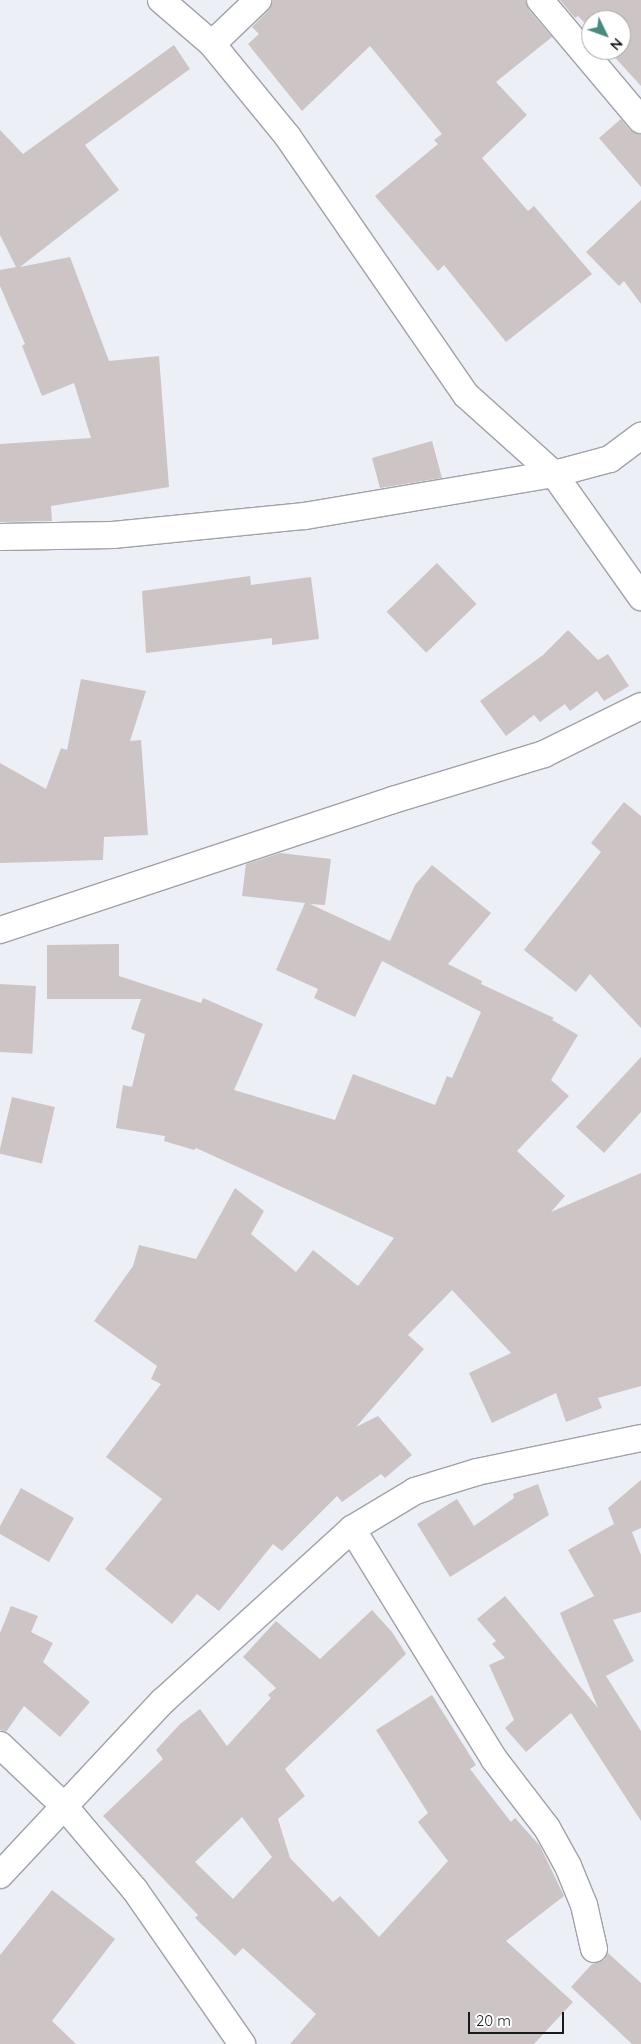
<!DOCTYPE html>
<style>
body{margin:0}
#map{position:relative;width:641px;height:2044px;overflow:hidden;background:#eceff5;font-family:Quicksand,sans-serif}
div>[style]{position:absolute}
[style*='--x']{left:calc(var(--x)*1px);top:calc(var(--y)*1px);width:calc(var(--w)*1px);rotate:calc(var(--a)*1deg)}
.building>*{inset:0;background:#cdc5c5;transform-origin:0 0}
.roads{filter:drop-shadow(1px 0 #a0a2a8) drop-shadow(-1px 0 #a0a2a8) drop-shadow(0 1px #a0a2a8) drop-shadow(0 -1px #a0a2a8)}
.street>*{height:26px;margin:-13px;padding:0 13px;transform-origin:13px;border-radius:13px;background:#fff}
span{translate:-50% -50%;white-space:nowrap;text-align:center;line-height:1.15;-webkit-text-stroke:4px #fff;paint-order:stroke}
.north{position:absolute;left:581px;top:10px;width:50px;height:50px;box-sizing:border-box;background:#fff;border:1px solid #a3a3a4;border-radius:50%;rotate:132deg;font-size:14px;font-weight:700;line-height:20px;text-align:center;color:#18191b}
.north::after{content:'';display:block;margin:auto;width:18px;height:22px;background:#478b7f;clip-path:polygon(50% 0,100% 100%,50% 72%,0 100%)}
.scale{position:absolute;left:468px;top:2012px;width:96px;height:22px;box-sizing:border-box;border:2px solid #18191b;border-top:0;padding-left:6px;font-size:15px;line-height:18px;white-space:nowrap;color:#18191b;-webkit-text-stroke:4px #fff;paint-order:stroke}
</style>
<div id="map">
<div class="building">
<i style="clip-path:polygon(273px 0,525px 0,529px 10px,552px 37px,496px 82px,527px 115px,482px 158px,528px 211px,534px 206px,592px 274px,506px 342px,444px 265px,438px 271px,375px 196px,438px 144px,434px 140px,442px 134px,370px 46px,302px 111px,248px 44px,259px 34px,252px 27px,269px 10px)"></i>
<i style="clip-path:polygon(560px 0,641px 0,641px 86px,610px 52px,621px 50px,621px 20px,591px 20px,591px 29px,578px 16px,575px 18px)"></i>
<i style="clip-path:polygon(174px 45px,190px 69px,85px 145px,119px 190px,20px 267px,70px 257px,109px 361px,159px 356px,169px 487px,51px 506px,52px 521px,0 522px,0 444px,91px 438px,74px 383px,42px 396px,22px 346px,25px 344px,0 286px,0 270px,16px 267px,0 235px,0 130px,23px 154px)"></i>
<i style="clip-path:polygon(621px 119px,630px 130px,641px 135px,641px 187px,599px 138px)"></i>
<i style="clip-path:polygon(641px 200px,641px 304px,624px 281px,619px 286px,586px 252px)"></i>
<i style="clip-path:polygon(432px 441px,442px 478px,380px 488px,372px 458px)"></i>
<i style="left:437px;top:563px;width:57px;height:70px;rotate:46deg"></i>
<i style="clip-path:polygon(250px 576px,251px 585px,311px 577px,319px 639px,272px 645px,272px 638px,146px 653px,142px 591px)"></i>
<i style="clip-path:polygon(568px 630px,598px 660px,608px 654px,629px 686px,604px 701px,597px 691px,570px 711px,565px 704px,540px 722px,534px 715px,506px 736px,480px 701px,543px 655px)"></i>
<i style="clip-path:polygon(81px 679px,146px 691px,130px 741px,141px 740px,148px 835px,104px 837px,103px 860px,0 863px,0 763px,46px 789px,61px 748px,67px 750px)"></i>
<i style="clip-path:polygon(624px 802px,641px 816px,641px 1028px,590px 974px,576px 992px,524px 950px,601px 852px,591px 843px)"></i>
<i style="clip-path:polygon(280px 853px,331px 859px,325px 905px,310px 904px,390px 941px,415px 885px,432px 865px,491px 913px,448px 964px,482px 981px,481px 984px,554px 1018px,552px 1020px,578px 1035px,551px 1080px,569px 1096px,517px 1151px,565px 1196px,551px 1212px,641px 1173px,641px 1386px,598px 1398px,602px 1408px,566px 1422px,556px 1393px,492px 1423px,469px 1373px,511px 1353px,452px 1290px,408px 1335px,424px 1349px,356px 1427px,378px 1416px,412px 1455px,385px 1478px,381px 1474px,342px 1502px,337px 1496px,282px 1551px,273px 1544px,219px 1611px,197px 1594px,172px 1624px,105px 1569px,162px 1499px,106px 1457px,161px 1384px,151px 1379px,157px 1366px,94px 1321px,133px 1266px,139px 1245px,196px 1259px,235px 1188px,264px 1211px,251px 1234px,296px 1272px,313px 1250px,358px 1286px,394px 1238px,196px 1148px,194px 1150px,164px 1141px,165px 1136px,116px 1128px,123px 1085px,132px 1087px,145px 1034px,131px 1029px,141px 999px,47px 999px,47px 945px,119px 944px,119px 976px,201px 1003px,203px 998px,263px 1024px,234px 1090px,335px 1120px,353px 1074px,435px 1105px,447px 1076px,452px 1078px,481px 1012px,382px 961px,355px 1017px,314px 998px,318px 989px,276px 970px,305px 903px,242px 896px,246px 864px)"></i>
<i style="left:0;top:984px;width:36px;height:68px;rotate:3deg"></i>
<i style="clip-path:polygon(641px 1057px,641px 1112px,604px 1153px,576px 1127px)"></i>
<i style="left:12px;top:1097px;width:44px;height:58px;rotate:13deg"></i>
<i style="clip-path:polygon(641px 1480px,641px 1528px,632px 1532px,641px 1555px,641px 1612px,613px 1620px,634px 1661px,606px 1676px,641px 1731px,641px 1821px,571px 1713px,526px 1752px,505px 1728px,514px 1720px,489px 1665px,505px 1658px,492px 1644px,496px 1641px,477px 1619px,505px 1596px,598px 1708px,560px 1613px,594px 1596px,568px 1550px,614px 1524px,608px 1508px)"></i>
<i style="clip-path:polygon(538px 1484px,549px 1515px,450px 1577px,417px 1524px,457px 1499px,474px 1526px,514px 1498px,513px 1494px)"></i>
<i style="clip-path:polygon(21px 1488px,74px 1518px,49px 1562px,0 1534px,0 1526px)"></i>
<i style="clip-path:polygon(11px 1606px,38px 1616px,31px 1632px,53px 1643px,43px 1662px,90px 1702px,60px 1737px,24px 1706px,6px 1732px,0 1730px,0 1633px)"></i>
<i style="clip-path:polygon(evenodd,372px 1610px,392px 1632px,406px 1654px,285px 1769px,305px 1796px,278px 1819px,290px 1858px,333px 1902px,340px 1896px,379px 1937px,448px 1861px,418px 1822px,428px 1813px,376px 1730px,432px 1695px,476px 1765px,470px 1769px,511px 1822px,515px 1818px,540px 1846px,564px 1896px,506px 1941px,573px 2002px,534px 2044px,290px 2044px,316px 2014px,243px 1948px,235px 1956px,195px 1918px,198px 1915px,103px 1816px,163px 1759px,156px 1750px,180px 1724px,200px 1709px,227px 1746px,271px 1698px,268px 1695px,276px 1688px,243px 1657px,276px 1621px,320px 1659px,372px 1610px,242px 1817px,272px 1857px,233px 1899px,195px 1862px,242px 1817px)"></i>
<i style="clip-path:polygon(52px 1890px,115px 1939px,52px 2021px,76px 2044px,0 2044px,0 1955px)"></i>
<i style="clip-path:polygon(608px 1953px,641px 1983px,641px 2044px,632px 2044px,571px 1987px,592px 1964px,604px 1960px)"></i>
</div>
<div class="roads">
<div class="street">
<i style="--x:161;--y:0;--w:67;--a:40.8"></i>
<i style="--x:212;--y:44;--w:120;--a:50.7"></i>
<i style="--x:288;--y:137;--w:313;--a:55.4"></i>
<i style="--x:466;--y:395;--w:118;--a:41.9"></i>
<i style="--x:554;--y:474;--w:58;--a:-15"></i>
<i style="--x:610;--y:459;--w:39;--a:-37"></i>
<i style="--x:540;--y:0;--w:157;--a:49.9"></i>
<i style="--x:212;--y:44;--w:64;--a:-43.7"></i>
<i style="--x:0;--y:537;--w:113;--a:-1"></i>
<i style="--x:113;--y:535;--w:193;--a:-5.7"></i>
<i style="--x:305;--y:516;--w:253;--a:-9.6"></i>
<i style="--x:554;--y:474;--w:151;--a:54.7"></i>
<i style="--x:0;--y:930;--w:414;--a:-18.3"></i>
<i style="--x:393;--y:800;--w:158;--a:-16.9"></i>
<i style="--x:544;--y:754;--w:108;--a:-26.3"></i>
<i style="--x:352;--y:1529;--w:270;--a:58.3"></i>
<i style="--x:494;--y:1759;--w:87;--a:52.5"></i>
<i style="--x:547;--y:1828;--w:43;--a:61.1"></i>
<i style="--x:568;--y:1866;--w:42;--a:67.7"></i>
<i style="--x:584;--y:1905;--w:45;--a:77.2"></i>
<i style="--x:0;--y:1745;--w:88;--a:43.6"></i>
<i style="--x:64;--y:1806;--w:110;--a:49.8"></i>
<i style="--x:135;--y:1890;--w:188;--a:55.2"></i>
<i style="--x:0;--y:1875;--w:238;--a:-46.9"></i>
<i style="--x:163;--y:1701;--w:256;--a:-42.3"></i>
<i style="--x:352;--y:1529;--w:74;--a:-31.1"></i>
<i style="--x:415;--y:1491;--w:65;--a:-17"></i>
<i style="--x:477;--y:1472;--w:167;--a:-11.7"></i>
</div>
</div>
<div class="north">N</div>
<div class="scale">20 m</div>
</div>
